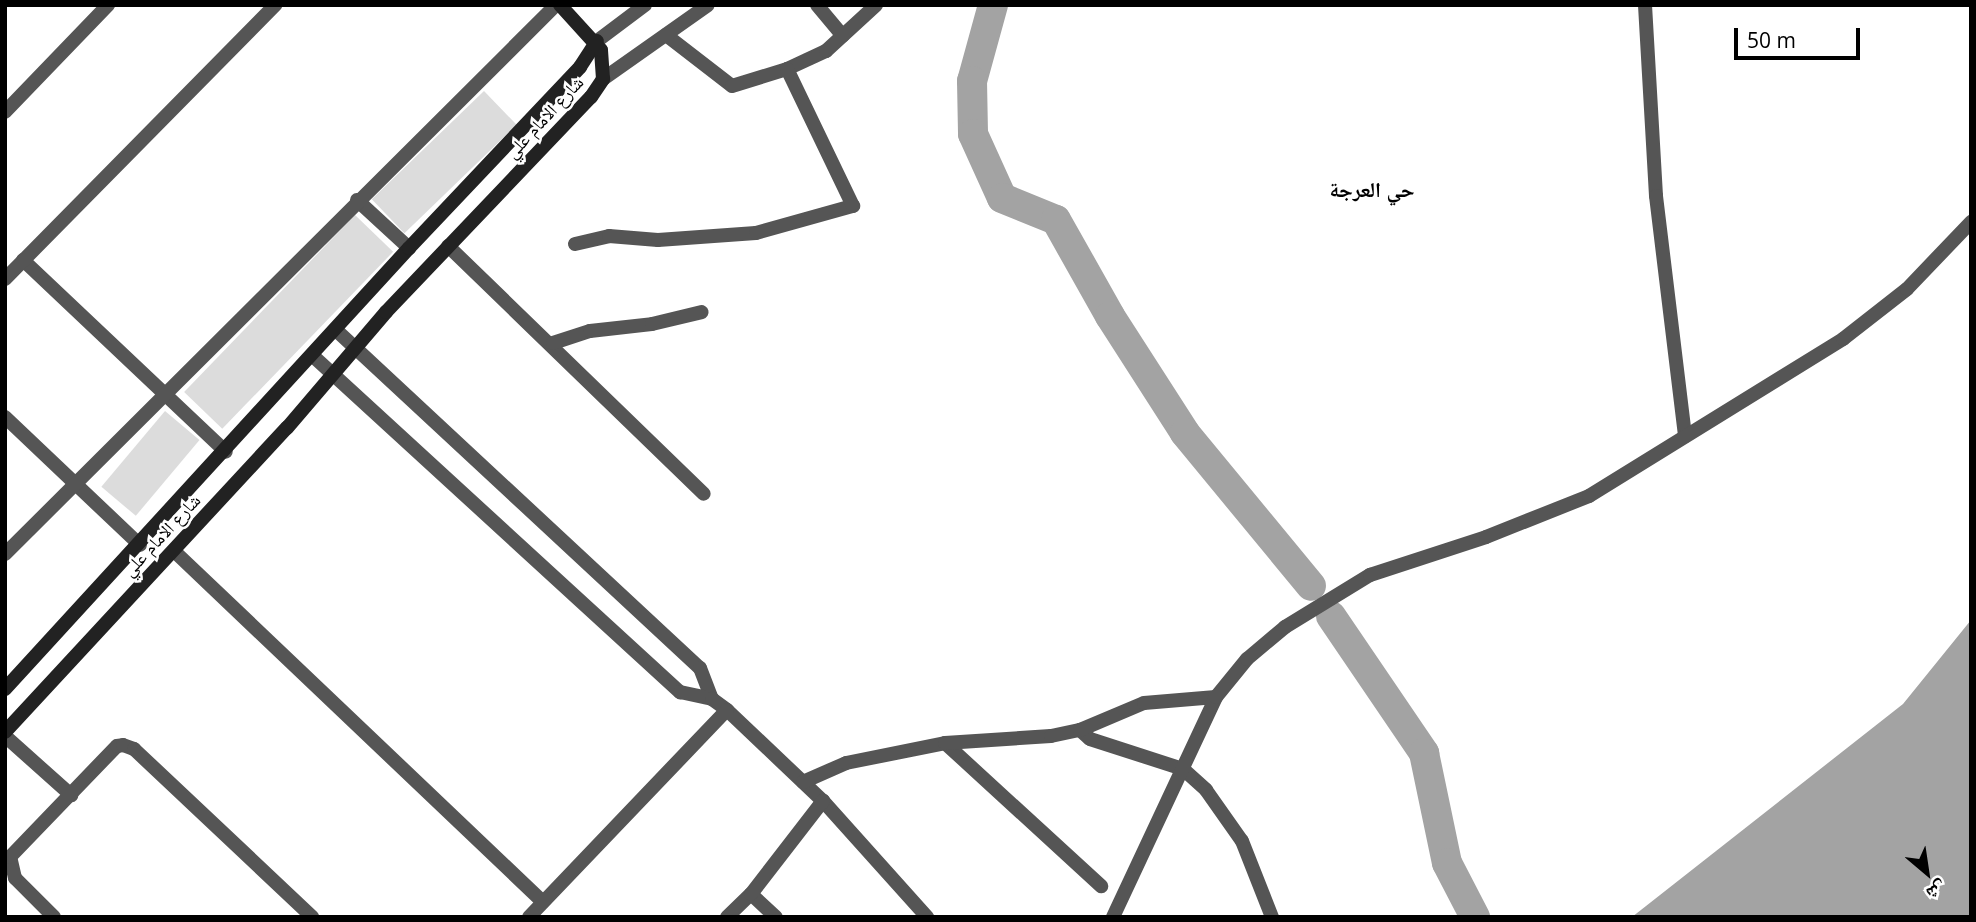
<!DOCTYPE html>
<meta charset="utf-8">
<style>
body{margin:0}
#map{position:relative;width:1976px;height:922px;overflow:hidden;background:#fff;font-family:"Open Sans","Noto Naskh Arabic",sans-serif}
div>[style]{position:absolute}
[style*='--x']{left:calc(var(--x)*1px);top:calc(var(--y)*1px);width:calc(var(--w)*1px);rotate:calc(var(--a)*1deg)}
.green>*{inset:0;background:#dcdcdc;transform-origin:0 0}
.water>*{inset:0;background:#a3a3a3}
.river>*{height:30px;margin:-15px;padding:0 15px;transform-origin:15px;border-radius:15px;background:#a3a3a3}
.street>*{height:14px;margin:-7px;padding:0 7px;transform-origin:7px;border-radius:7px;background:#555}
.secondary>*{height:14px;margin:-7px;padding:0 7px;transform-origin:7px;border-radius:7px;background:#222}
span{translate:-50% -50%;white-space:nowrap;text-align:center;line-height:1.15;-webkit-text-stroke:5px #fff;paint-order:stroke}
.street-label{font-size:18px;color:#000}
.quarter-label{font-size:21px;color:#000;font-weight:700}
.frame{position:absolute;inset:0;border:7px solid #000;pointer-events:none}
.north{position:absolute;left:1892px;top:838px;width:70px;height:70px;-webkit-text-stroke:5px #fff;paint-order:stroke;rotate:151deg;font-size:19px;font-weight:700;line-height:28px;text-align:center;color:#000}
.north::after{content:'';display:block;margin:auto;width:24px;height:32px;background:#000;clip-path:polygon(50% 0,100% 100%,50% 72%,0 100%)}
.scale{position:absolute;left:1734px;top:28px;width:126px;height:32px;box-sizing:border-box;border:4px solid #000;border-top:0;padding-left:9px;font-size:21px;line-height:24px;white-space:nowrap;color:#000;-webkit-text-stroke:5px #fff;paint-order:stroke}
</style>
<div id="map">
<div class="green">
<i style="left:484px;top:91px;width:47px;height:156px;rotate:46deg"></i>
<i style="left:355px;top:215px;width:53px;height:246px;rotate:44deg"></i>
<i style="left:165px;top:411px;width:45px;height:99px;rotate:40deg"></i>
</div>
<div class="water">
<i style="clip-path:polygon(1971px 620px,1971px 917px,1632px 917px,1903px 704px)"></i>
</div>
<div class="river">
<i style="--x:993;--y:5;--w:79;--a:105.4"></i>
<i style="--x:972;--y:81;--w:53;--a:88.9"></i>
<i style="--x:973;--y:134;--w:70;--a:65.6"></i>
<i style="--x:1002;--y:198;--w:58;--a:22.2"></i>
<i style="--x:1056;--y:220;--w:110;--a:60.6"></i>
<i style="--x:1110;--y:316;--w:139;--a:57.3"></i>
<i style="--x:1185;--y:433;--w:198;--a:50.5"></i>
<i style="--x:1331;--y:616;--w:166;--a:55.8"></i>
<i style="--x:1424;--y:753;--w:112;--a:78.2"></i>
<i style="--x:1447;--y:863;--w:61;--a:62.6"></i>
</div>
<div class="street">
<i style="--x:817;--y:5;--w:40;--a:50"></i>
<i style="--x:1645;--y:5;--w:191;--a:86.7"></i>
<i style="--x:1656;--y:196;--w:242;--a:83.1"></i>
<i style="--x:666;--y:35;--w:83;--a:37.7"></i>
<i style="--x:732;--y:86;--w:58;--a:-17.2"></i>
<i style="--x:787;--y:69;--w:43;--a:-24.8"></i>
<i style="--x:826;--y:51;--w:68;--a:-42.6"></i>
<i style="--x:597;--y:41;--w:60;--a:-36.9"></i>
<i style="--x:603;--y:79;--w:128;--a:-35.2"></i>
<i style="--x:5;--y:112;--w:149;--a:-46.1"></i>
<i style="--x:357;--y:200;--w:71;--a:42.7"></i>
<i style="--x:575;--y:244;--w:35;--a:-13"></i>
<i style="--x:609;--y:236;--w:49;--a:4.7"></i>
<i style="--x:658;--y:240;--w:98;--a:-4.1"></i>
<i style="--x:756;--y:233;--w:101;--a:-15.6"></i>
<i style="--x:853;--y:206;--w:152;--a:-115.7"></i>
<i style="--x:448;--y:246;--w:356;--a:44.1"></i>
<i style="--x:23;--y:260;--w:279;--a:43.4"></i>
<i style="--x:5;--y:279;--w:385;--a:-45.4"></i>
<i style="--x:336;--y:330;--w:497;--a:42.9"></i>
<i style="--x:700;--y:668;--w:33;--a:69"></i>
<i style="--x:553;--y:343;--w:39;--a:-18"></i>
<i style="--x:590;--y:331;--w:62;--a:-6.4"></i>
<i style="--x:652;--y:324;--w:51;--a:-13.5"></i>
<i style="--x:313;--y:356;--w:498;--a:42.5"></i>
<i style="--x:680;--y:692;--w:33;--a:12"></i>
<i style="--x:712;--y:699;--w:19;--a:36"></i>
<i style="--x:727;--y:710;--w:132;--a:43.5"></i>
<i style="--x:823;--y:801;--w:156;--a:48.1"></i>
<i style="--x:5;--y:417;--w:186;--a:43.5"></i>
<i style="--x:174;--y:551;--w:509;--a:43.57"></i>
<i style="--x:5;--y:554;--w:778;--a:-44.9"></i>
<i style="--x:1080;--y:730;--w:13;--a:42"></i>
<i style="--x:1090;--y:739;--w:98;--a:17.9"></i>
<i style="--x:1183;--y:769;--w:31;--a:42"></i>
<i style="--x:1206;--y:790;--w:62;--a:54.8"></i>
<i style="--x:1242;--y:841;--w:82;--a:68.5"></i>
<i style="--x:5;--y:736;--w:89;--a:41.8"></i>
<i style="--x:945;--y:743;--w:212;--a:42.5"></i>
<i style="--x:803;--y:782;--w:47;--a:-23.8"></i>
<i style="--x:846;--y:763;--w:101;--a:-11.4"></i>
<i style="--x:945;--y:743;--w:106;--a:-3.8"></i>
<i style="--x:1051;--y:736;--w:30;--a:-12"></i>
<i style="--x:1080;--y:730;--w:69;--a:-22.9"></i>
<i style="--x:1144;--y:703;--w:72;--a:-4.8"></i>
<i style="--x:751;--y:894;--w:34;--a:43"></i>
<i style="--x:54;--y:917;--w:55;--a:-135"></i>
<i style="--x:15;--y:878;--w:22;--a:-103"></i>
<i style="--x:10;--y:857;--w:154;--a:-46.1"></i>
<i style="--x:117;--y:746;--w:6;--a:-9"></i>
<i style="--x:123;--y:745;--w:12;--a:20"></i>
<i style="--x:134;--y:749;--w:245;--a:43.3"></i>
<i style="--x:529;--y:917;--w:286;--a:-46.3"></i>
<i style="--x:727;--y:917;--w:33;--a:-44"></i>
<i style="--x:751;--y:894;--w:118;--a:-52.3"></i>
<i style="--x:1113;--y:917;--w:243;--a:-64.9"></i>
<i style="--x:1216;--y:697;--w:49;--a:-50.8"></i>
<i style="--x:1247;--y:659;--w:50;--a:-40.1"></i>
<i style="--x:1285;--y:627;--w:100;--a:-31.5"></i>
<i style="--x:1370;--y:575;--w:122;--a:-18.1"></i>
<i style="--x:1486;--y:537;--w:111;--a:-21.7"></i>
<i style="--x:1589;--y:496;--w:299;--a:-31.7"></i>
<i style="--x:1843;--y:339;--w:81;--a:-38"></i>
<i style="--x:1907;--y:289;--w:93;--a:-46.3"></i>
</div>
<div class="secondary">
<i style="--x:5;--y:689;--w:598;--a:-47.51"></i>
<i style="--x:409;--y:248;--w:249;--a:-46.6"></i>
<i style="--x:580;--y:67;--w:31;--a:-57"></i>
<i style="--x:5;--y:732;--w:415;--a:-47.2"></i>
<i style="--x:287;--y:428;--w:153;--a:-49.5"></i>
<i style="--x:386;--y:312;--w:297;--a:-46.4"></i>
<i style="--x:591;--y:97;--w:22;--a:-56"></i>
<i style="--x:603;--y:79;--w:29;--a:-94"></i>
<i style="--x:601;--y:50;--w:61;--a:-132.3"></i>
</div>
<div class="street-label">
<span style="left:544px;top:117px;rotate:-47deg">شارع الامام علي</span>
<span style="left:161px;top:535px;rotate:-47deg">شارع الامام علي</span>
</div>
<div class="quarter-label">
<span style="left:1372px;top:189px">حي العرجة</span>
</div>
<div class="frame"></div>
<div class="north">ش</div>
<div class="scale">50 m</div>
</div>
